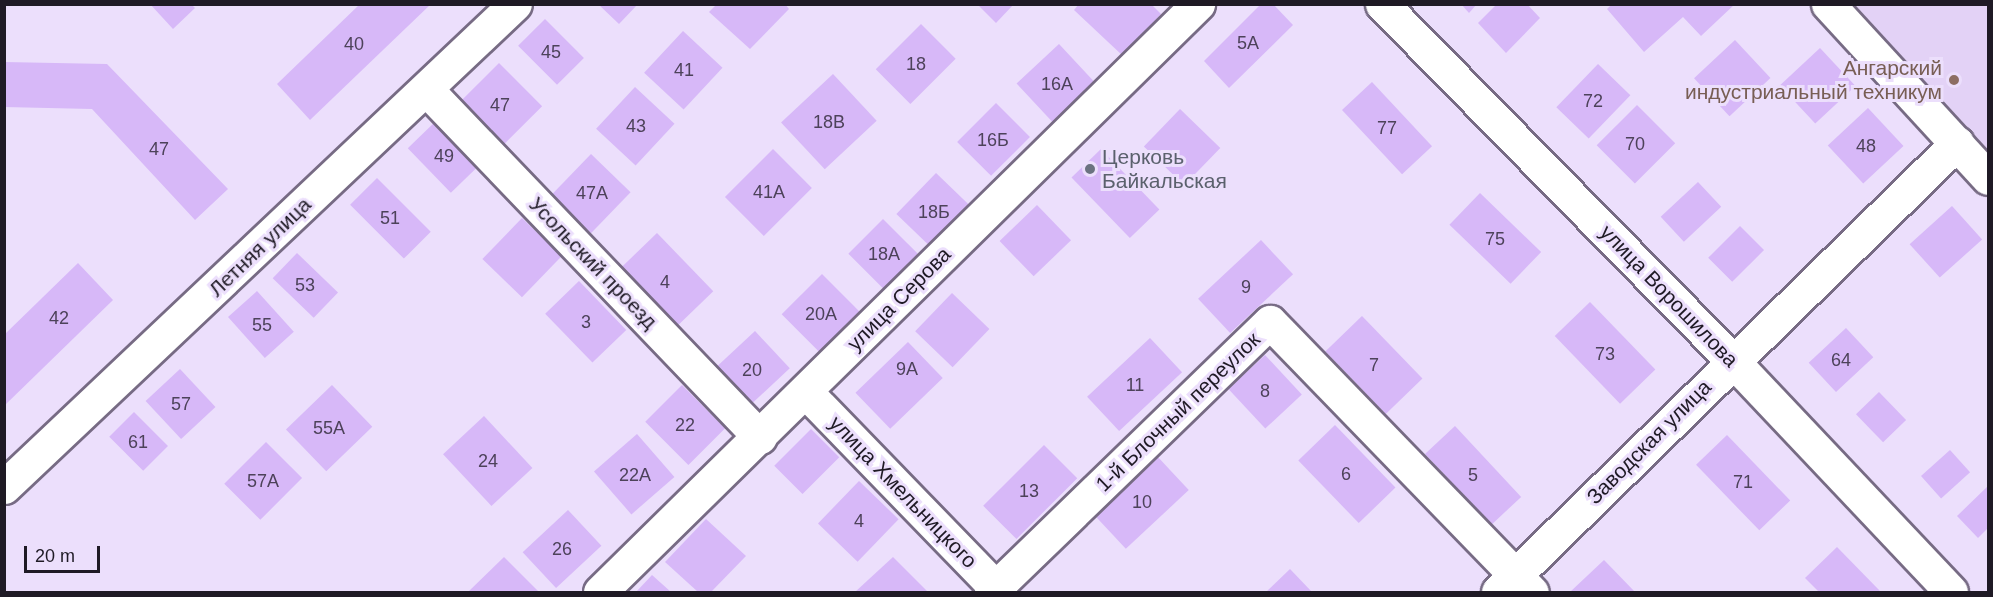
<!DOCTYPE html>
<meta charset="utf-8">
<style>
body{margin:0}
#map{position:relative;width:1993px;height:597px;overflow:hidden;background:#ecdffc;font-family:Arial,sans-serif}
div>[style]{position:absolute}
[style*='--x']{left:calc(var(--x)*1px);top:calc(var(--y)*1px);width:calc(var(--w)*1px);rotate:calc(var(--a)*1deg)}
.built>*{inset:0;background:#e3d2f6}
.building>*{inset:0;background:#d7b8f8;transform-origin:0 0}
.roads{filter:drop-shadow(2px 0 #776b84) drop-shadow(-2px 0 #776b84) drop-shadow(0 2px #776b84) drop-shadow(0 -2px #776b84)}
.minor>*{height:33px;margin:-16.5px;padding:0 16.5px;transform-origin:16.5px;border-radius:16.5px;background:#fff}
.dots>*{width:16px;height:16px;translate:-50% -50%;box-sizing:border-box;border:3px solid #ecdffc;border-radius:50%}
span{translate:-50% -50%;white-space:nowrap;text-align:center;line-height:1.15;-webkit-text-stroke:6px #ecdffc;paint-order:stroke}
.number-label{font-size:18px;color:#4d425a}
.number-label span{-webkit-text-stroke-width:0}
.education-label{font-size:21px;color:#785e54}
.right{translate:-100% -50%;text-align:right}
.worship-label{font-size:21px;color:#5b616d}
.left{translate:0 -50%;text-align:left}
.street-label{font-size:21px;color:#1f1a25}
.frame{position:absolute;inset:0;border:6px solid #1f1a25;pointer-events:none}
.scale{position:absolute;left:24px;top:546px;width:76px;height:27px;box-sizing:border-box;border:3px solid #1f1a25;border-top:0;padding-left:8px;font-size:18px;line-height:21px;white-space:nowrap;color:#1f1a25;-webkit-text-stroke:4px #ecdffc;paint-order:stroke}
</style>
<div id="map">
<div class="built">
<i style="clip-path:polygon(1849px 5px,1988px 5px,1988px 156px)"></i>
</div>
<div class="building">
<i style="clip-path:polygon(150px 4px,191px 4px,195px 8px,173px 29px)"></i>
<i style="clip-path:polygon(360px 4px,431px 4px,310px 120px,277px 84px)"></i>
<i style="clip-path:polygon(598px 4px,638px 4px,619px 24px)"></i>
<i style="clip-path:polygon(717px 4px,785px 4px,789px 9px,750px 49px,709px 12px)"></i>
<i style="clip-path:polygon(977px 4px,1014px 4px,996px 23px)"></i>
<i style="clip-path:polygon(1079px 4px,1151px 4px,1161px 14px,1123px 56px,1074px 10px)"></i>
<i style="clip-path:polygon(1261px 4px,1273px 4px,1293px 25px,1229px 88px,1204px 61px)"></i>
<i style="clip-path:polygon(1461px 4px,1477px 4px,1469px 13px)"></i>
<i style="clip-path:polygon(1497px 4px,1527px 4px,1540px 18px,1506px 53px,1478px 23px)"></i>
<i style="clip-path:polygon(1612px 4px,1735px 4px,1701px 36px,1683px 17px,1644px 52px,1607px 9px)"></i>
<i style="left:545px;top:19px;width:55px;height:38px;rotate:45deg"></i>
<i style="left:921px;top:24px;width:49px;height:64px;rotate:45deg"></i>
<i style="left:683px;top:31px;width:54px;height:57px;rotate:43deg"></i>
<i style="left:1735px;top:40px;width:52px;height:56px;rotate:47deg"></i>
<i style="left:1059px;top:44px;width:54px;height:58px;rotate:47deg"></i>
<i style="left:1820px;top:48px;width:52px;height:55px;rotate:47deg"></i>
<i style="clip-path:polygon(4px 62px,107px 64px,228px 189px,195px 220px,92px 109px,4px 107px)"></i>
<i style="left:499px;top:63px;width:61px;height:57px;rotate:45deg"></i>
<i style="left:1598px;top:64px;width:45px;height:60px;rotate:44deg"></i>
<i style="left:833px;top:74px;width:64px;height:71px;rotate:47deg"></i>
<i style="left:1372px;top:82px;width:88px;height:41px;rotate:47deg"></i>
<i style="left:635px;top:87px;width:54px;height:57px;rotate:43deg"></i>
<i style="left:996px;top:103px;width:48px;height:55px;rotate:45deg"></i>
<i style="left:1637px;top:105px;width:54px;height:57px;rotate:45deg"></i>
<i style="left:1868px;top:108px;width:52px;height:55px;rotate:47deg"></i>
<i style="left:1180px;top:109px;width:56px;height:52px;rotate:44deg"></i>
<i style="left:438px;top:119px;width:62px;height:42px;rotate:46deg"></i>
<i style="left:773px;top:149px;width:55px;height:68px;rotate:45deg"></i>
<i style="left:1101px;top:149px;width:84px;height:41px;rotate:46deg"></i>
<i style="left:591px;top:154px;width:55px;height:57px;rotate:44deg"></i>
<i style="left:936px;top:173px;width:52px;height:57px;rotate:44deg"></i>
<i style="left:377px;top:178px;width:76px;height:38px;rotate:45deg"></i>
<i style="left:1698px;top:182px;width:34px;height:51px;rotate:47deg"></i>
<i style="left:1480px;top:193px;width:85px;height:44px;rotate:44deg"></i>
<i style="left:1037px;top:205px;width:49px;height:52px;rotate:46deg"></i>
<i style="left:1952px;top:206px;width:45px;height:57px;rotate:48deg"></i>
<i style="left:522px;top:218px;width:55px;height:57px;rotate:44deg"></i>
<i style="left:883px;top:219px;width:51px;height:49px;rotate:45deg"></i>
<i style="left:1740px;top:226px;width:34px;height:45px;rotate:45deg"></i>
<i style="left:657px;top:233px;width:81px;height:58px;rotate:46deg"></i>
<i style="left:1261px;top:240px;width:47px;height:86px;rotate:47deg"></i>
<i style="left:297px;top:253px;width:57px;height:35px;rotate:44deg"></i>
<i style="clip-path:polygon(78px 263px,113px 300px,4px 406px,4px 335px)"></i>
<i style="left:822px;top:274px;width:55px;height:57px;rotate:45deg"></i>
<i style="left:579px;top:281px;width:68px;height:47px;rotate:46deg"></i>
<i style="left:257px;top:291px;width:55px;height:39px;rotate:48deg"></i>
<i style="left:952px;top:293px;width:52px;height:53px;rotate:44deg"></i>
<i style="left:1590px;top:302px;width:94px;height:49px;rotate:46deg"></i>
<i style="left:1362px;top:316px;width:87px;height:51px;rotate:46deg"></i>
<i style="left:1846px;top:328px;width:40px;height:51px;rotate:47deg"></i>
<i style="left:755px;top:331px;width:51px;height:58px;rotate:47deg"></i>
<i style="left:1150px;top:338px;width:47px;height:86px;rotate:47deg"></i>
<i style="left:908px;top:342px;width:50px;height:73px;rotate:46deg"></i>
<i style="left:1265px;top:355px;width:54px;height:50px;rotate:47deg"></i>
<i style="left:180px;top:369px;width:52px;height:47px;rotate:47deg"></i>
<i style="left:332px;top:385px;width:58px;height:64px;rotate:46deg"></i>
<i style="left:682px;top:385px;width:61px;height:52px;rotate:45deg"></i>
<i style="left:1879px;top:392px;width:39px;height:32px;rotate:46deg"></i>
<i style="left:134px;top:412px;width:48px;height:35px;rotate:45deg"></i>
<i style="left:484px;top:416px;width:71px;height:56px;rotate:47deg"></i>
<i style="left:1335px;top:425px;width:87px;height:51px;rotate:46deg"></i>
<i style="left:1455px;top:426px;width:97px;height:41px;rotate:47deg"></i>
<i style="left:811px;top:429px;width:40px;height:52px;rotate:45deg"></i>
<i style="left:637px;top:434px;width:57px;height:57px;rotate:49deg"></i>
<i style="left:1727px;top:435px;width:91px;height:43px;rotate:46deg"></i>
<i style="left:266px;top:442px;width:51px;height:59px;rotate:45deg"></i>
<i style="left:1044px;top:445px;width:47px;height:86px;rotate:45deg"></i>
<i style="left:1950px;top:450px;width:30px;height:39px;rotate:48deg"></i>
<i style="left:1156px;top:455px;width:48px;height:86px;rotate:47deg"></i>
<i style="left:859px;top:481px;width:55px;height:59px;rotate:44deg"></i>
<i style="clip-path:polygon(1988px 486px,1988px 528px,1978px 538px,1957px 516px)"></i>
<i style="left:568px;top:510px;width:49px;height:62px;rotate:47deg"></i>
<i style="clip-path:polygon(706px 519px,746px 556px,711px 592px,698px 592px,665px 562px)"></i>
<i style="clip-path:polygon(1837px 547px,1881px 592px,1819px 592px,1805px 578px)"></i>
<i style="clip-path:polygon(504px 557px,539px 592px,468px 592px)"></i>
<i style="clip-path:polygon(893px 557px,928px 592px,855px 592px)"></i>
<i style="clip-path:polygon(1604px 560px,1635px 592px,1570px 592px)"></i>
<i style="clip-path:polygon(1290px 569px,1312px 592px,1266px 592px)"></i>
<i style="clip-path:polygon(652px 575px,671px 592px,636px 592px)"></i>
</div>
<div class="roads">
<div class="minor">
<i style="--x:1382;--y:4;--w:498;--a:45.5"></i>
<i style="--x:1731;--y:359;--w:320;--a:46.6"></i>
<i style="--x:1828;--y:4;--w:236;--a:47.4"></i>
<i style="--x:427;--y:90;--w:481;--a:46.2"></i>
<i style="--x:805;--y:391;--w:280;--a:45.9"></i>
<i style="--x:4;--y:487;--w:703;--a:-43.39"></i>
<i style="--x:600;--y:592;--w:839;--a:-44.52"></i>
<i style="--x:991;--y:592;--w:388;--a:-44.1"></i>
<i style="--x:1270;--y:322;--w:376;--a:45.9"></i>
<i style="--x:1498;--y:592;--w:642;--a:-44.37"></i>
</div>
</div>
<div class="dots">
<i style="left:1954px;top:80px;background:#8d6e63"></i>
<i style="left:1090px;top:169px;background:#6b7280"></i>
</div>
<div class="number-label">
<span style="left:1248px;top:43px">5А</span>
<span style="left:354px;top:44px">40</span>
<span style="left:551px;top:52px">45</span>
<span style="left:916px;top:64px">18</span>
<span style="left:684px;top:70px">41</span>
<span style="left:1057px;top:84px">16А</span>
<span style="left:1593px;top:101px">72</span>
<span style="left:500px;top:105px">47</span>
<span style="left:829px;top:122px">18В</span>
<span style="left:636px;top:126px">43</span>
<span style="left:1387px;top:128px">77</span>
<span style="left:993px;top:140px">16Б</span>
<span style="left:1635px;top:144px">70</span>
<span style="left:1866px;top:146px">48</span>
<span style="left:159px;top:149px">47</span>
<span style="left:444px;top:156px">49</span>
<span style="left:769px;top:192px">41А</span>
<span style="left:592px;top:193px">47А</span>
<span style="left:934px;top:212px">18Б</span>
<span style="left:390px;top:218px">51</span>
<span style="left:1495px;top:239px">75</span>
<span style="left:884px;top:254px">18А</span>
<span style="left:665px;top:282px">4</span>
<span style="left:305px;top:285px">53</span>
<span style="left:1246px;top:287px">9</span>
<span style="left:821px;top:314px">20А</span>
<span style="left:59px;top:318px">42</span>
<span style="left:586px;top:322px">3</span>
<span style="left:262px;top:325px">55</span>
<span style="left:1605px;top:354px">73</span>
<span style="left:1841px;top:360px">64</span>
<span style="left:1374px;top:365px">7</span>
<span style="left:907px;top:369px">9А</span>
<span style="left:752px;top:370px">20</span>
<span style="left:1135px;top:385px">11</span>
<span style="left:1265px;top:391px">8</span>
<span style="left:181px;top:404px">57</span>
<span style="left:685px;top:425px">22</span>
<span style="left:329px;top:428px">55А</span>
<span style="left:138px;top:442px">61</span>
<span style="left:488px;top:461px">24</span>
<span style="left:1346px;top:474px">6</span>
<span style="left:635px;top:475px">22А</span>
<span style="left:1473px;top:475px">5</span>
<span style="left:263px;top:481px">57А</span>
<span style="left:1743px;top:482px">71</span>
<span style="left:1029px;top:491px">13</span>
<span style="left:1142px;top:502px">10</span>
<span style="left:859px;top:521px">4</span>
<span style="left:562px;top:549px">26</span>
</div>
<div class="education-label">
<span class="right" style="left:1942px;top:80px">Ангарский<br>индустриальный техникум</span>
</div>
<div class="worship-label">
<span class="left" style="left:1102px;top:169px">Церковь<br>Байкальская</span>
</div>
<div class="street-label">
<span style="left:260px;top:247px;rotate:-44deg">Летняя улица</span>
<span style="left:593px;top:263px;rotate:46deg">Усольский проезд</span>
<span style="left:1669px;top:296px;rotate:46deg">улица Ворошилова</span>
<span style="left:899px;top:299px;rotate:-45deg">улица Серова</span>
<span style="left:1178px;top:412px;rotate:-44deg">1-й Блочный переулок</span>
<span style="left:1649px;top:442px;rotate:-45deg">Заводская улица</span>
<span style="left:903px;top:492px;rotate:46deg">улица Хмельницкого</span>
</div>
<div class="frame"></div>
<div class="scale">20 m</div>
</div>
